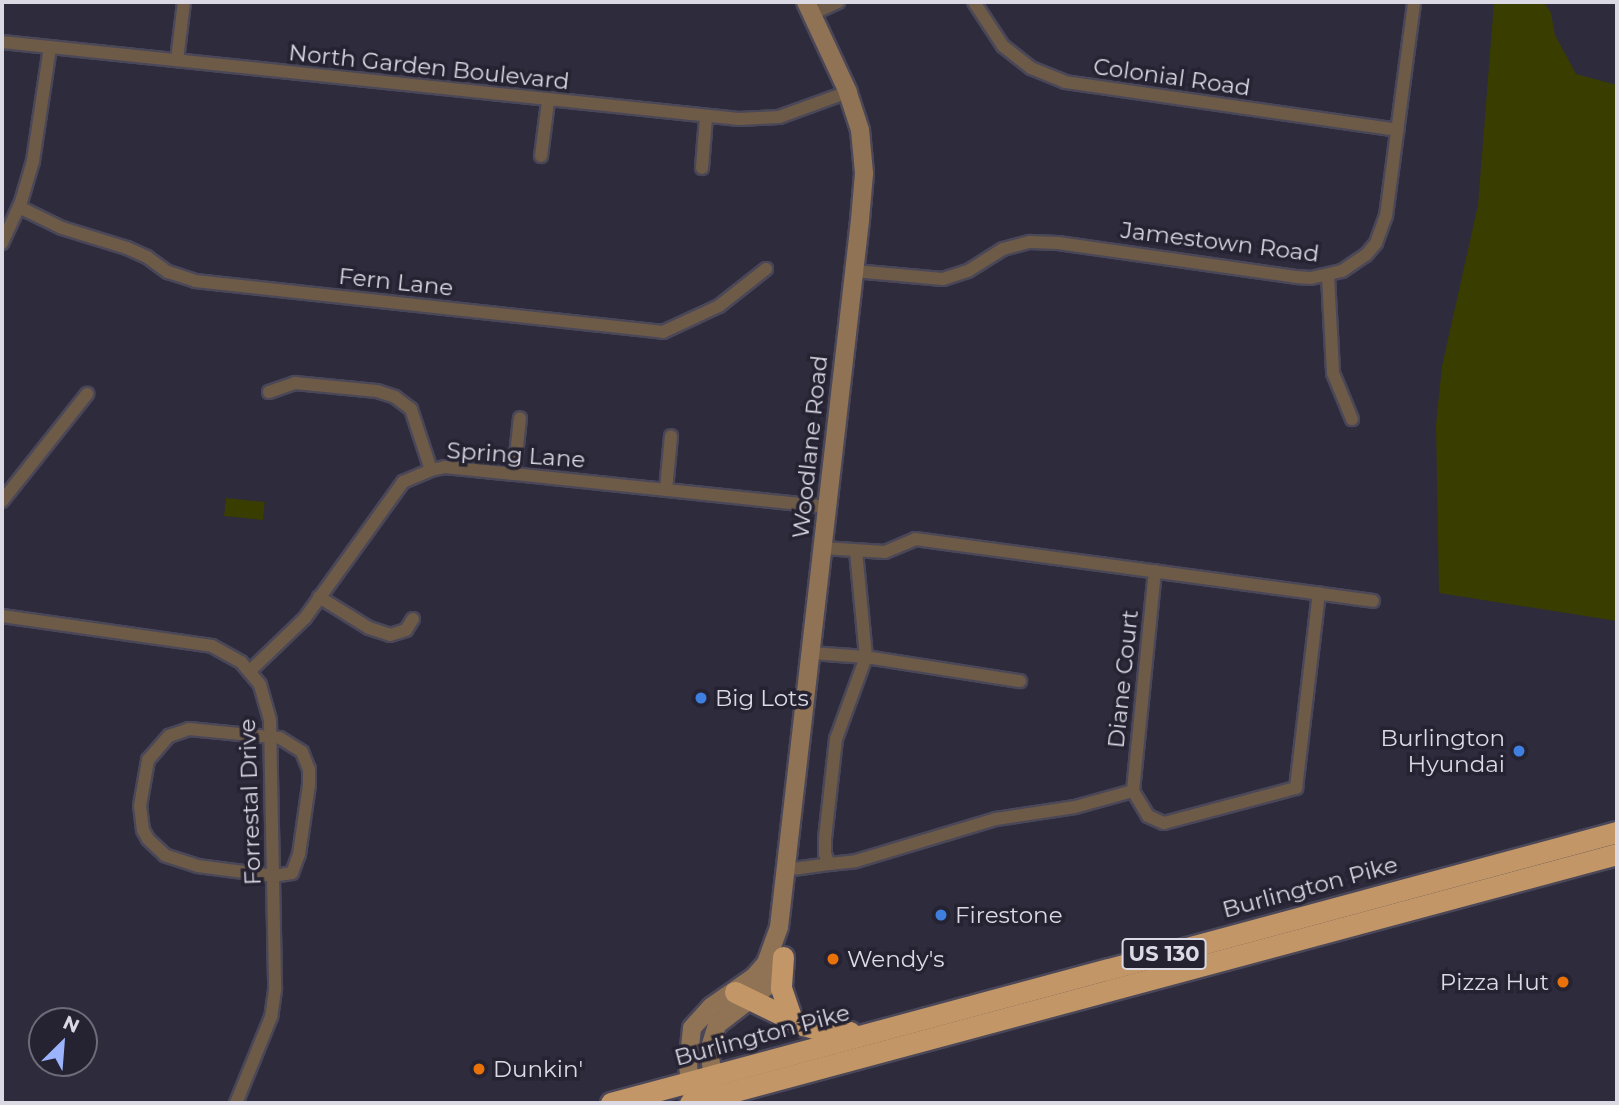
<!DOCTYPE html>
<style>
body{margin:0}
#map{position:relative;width:1619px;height:1105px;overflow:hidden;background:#2e2b3d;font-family:Montserrat,sans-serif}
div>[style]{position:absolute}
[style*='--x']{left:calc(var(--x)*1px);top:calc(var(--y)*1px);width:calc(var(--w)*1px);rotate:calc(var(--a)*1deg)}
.green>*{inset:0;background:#3a3d00;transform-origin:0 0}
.roads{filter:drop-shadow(2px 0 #4a4758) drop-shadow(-2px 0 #4a4758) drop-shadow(0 2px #4a4758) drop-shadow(0 -2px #4a4758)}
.street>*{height:12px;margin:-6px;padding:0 6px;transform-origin:6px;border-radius:6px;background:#6d5b48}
.secondary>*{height:18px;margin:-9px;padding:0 9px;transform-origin:9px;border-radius:9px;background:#907354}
.highway>*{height:21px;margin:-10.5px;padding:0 10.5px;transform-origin:10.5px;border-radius:10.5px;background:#c29666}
.dots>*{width:19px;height:19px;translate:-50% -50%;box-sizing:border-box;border:4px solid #252232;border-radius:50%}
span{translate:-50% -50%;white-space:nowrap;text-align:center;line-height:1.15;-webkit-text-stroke:7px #252232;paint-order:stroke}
.shield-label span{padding:2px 5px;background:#252232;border:2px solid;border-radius:5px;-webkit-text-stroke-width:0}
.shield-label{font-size:21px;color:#dbd9e4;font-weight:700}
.street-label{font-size:23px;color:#dbd9e4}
.poi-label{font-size:23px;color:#dbd9e4}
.left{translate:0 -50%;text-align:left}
.right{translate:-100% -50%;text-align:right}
.frame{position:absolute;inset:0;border:4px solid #dbd9e4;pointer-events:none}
.north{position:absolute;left:28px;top:1007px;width:70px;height:70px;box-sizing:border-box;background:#252232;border:2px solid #6e6b79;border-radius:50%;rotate:25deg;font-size:19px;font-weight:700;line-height:28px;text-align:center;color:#dbd9e4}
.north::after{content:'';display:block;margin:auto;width:24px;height:32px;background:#9cb4fd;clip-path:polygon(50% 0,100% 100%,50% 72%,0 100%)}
</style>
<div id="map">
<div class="green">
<i style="clip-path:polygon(1494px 2px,1544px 2px,1551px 13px,1555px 35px,1576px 74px,1617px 85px,1617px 621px,1439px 593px,1436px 424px,1442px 366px,1478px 205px)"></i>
<i style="left:226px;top:498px;width:39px;height:18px;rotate:6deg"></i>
</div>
<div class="roads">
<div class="street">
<i style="--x:974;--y:2;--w:53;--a:56.6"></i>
<i style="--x:1003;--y:46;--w:36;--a:38"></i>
<i style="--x:1031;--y:68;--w:37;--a:22"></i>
<i style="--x:1065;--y:82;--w:336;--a:8.2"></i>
<i style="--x:812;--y:14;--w:29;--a:-25"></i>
<i style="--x:2;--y:42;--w:741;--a:5.96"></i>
<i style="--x:739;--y:119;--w:40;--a:-2.9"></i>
<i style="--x:779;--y:117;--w:73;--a:-19.9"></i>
<i style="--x:177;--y:60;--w:58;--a:-83.1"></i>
<i style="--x:541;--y:156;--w:54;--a:-82.6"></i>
<i style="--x:702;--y:168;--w:51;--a:-85.5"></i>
<i style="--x:19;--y:207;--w:48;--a:26"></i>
<i style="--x:62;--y:228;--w:68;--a:17.1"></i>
<i style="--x:127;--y:248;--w:22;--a:24"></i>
<i style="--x:147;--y:257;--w:26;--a:36"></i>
<i style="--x:168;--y:272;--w:28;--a:18"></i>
<i style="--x:195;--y:281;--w:471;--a:6.2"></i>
<i style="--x:663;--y:332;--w:62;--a:-24.9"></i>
<i style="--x:719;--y:306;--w:60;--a:-38.2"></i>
<i style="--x:2;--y:243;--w:45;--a:-65.1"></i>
<i style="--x:21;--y:202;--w:43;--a:-73.7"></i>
<i style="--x:33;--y:161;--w:115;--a:-81.5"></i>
<i style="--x:854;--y:271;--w:89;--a:5.1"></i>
<i style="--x:943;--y:279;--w:26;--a:-18"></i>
<i style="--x:968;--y:271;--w:41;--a:-32.2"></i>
<i style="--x:1003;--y:249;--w:28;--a:-15"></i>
<i style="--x:1030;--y:242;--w:28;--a:2"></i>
<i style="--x:1058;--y:243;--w:240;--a:8.1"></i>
<i style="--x:1296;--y:277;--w:15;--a:4"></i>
<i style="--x:1311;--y:278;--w:32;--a:-13"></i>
<i style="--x:1342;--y:271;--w:29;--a:-34"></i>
<i style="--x:1366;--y:255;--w:16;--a:-50"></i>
<i style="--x:1376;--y:243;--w:29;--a:-70"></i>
<i style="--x:1386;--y:216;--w:216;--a:-82.5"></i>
<i style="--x:1328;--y:276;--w:97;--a:87"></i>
<i style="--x:1333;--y:373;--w:50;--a:67.6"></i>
<i style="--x:269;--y:392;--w:28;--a:-19"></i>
<i style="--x:295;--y:383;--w:82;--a:5.6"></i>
<i style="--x:377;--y:391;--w:19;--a:18"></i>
<i style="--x:395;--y:397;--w:20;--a:37"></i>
<i style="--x:411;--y:409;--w:64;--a:71.8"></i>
<i style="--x:514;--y:474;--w:56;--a:-83.9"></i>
<i style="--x:666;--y:490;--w:54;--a:-84.7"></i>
<i style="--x:2;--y:501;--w:137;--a:-51.5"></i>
<i style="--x:823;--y:548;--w:62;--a:3.7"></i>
<i style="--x:885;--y:552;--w:33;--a:-23"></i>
<i style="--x:915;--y:539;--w:462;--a:7.7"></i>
<i style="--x:856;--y:551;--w:106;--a:84.6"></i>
<i style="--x:866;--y:657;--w:87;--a:110.1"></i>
<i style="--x:836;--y:739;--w:101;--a:96.3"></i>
<i style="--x:825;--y:839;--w:15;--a:90"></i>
<i style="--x:825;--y:854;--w:11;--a:68"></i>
<i style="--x:829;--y:864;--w:27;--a:-6"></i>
<i style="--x:856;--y:861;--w:146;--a:-16.7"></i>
<i style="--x:996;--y:819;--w:80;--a:-8.6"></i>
<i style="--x:1075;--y:807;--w:60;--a:-15.4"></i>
<i style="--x:319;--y:597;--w:59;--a:31.8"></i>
<i style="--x:369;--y:628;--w:22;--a:18"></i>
<i style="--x:390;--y:635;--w:17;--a:-17"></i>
<i style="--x:406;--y:630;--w:13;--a:-58"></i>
<i style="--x:2;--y:616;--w:212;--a:8.1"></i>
<i style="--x:212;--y:646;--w:33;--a:29"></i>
<i style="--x:241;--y:662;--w:30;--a:50"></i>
<i style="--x:260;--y:685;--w:37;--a:74"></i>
<i style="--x:270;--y:721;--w:269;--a:88.9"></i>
<i style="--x:275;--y:990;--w:27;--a:98"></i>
<i style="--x:271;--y:1017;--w:93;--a:112.1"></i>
<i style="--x:811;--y:653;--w:55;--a:4.2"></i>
<i style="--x:866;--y:657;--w:156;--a:8.9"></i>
<i style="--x:251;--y:670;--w:75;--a:-43.9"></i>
<i style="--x:305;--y:618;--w:168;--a:-54.2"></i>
<i style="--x:403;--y:482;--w:30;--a:-23"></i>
<i style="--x:431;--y:470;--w:14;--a:-12"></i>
<i style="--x:445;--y:467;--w:69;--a:5.8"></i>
<i style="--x:514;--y:474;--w:315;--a:6"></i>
<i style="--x:189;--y:729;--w:91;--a:5.6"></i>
<i style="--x:280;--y:738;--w:26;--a:32"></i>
<i style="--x:302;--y:752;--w:18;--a:68"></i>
<i style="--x:309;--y:769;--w:16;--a:90"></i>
<i style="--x:309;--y:785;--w:70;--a:98.2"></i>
<i style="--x:299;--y:854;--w:20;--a:110"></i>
<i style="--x:292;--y:873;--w:18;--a:171"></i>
<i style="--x:274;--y:876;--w:77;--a:-172.5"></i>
<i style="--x:198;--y:866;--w:35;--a:-162"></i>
<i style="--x:165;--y:855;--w:23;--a:-137"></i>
<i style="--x:148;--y:839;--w:10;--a:-119"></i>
<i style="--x:143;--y:830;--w:24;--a:-97"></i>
<i style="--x:140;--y:806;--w:47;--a:-80.1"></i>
<i style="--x:148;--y:760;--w:32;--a:-49"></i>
<i style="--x:169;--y:736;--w:21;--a:-19"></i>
<i style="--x:1133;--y:791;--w:29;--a:59"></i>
<i style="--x:1148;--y:816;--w:17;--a:24"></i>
<i style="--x:1164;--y:823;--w:137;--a:-14.9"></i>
<i style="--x:1296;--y:788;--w:196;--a:-83.3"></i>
<i style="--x:1133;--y:791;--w:221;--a:-84.3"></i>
<i style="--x:786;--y:870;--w:43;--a:-7.9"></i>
</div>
<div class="secondary">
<i style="--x:715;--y:1089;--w:38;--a:-99"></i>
<i style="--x:709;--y:1051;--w:27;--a:-73"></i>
<i style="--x:717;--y:1025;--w:67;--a:-37.7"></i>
<i style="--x:770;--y:984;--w:25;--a:-63"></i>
<i style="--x:691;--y:1093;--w:27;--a:-96"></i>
<i style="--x:688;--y:1066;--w:38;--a:-84"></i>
<i style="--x:692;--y:1028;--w:28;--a:-48"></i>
<i style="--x:711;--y:1007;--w:52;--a:-34.9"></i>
<i style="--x:754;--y:977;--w:18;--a:-49"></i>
<i style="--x:766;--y:963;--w:38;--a:-70"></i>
<i style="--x:779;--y:927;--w:712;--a:-83.46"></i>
<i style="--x:860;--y:220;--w:47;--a:-85.1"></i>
<i style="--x:864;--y:173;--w:43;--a:-95.3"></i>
<i style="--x:860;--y:130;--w:40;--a:-108"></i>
<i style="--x:848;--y:92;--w:99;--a:-115"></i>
</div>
<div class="highway">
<i style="--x:783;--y:957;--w:31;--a:94"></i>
<i style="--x:781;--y:988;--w:34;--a:71"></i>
<i style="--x:735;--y:992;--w:76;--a:25.9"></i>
<i style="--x:803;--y:1025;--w:19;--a:16"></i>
<i style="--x:821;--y:1030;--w:29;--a:4"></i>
<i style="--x:611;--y:1103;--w:1042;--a:-15.08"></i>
<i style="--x:690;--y:1103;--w:960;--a:-15.04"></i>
</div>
</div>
<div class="dots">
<i style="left:701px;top:698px;background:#3f7fe0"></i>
<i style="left:1519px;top:751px;background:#3f7fe0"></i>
<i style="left:941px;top:915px;background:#3f7fe0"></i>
<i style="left:833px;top:959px;background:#e8710a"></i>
<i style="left:1563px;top:982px;background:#e8710a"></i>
<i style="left:479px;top:1069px;background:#e8710a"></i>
</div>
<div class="shield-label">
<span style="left:1164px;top:954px">US 130</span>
</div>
<div class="street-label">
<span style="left:429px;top:67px;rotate:6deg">North Garden Boulevard</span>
<span style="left:1172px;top:77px;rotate:8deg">Colonial Road</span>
<span style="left:1220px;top:242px;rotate:7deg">Jamestown Road</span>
<span style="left:396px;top:282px;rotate:6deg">Fern Lane</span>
<span style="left:810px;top:447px;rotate:-84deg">Woodlane Road</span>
<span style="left:516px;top:455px;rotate:4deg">Spring Lane</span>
<span style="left:1123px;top:679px;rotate:-84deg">Diane Court</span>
<span style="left:250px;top:802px;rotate:-92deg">Forrestal Drive</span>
<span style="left:1310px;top:887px;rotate:-15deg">Burlington Pike</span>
<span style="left:762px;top:1035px;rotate:-15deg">Burlington Pike</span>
</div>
<div class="poi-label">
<span class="left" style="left:715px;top:698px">Big Lots</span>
<span class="right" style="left:1505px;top:751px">Burlington<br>Hyundai</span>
<span class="left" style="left:955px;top:915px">Firestone</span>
<span class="left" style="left:847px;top:959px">Wendy's</span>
<span class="right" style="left:1549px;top:982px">Pizza Hut</span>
<span class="left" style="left:493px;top:1069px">Dunkin'</span>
</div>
<div class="frame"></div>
<div class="north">N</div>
</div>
